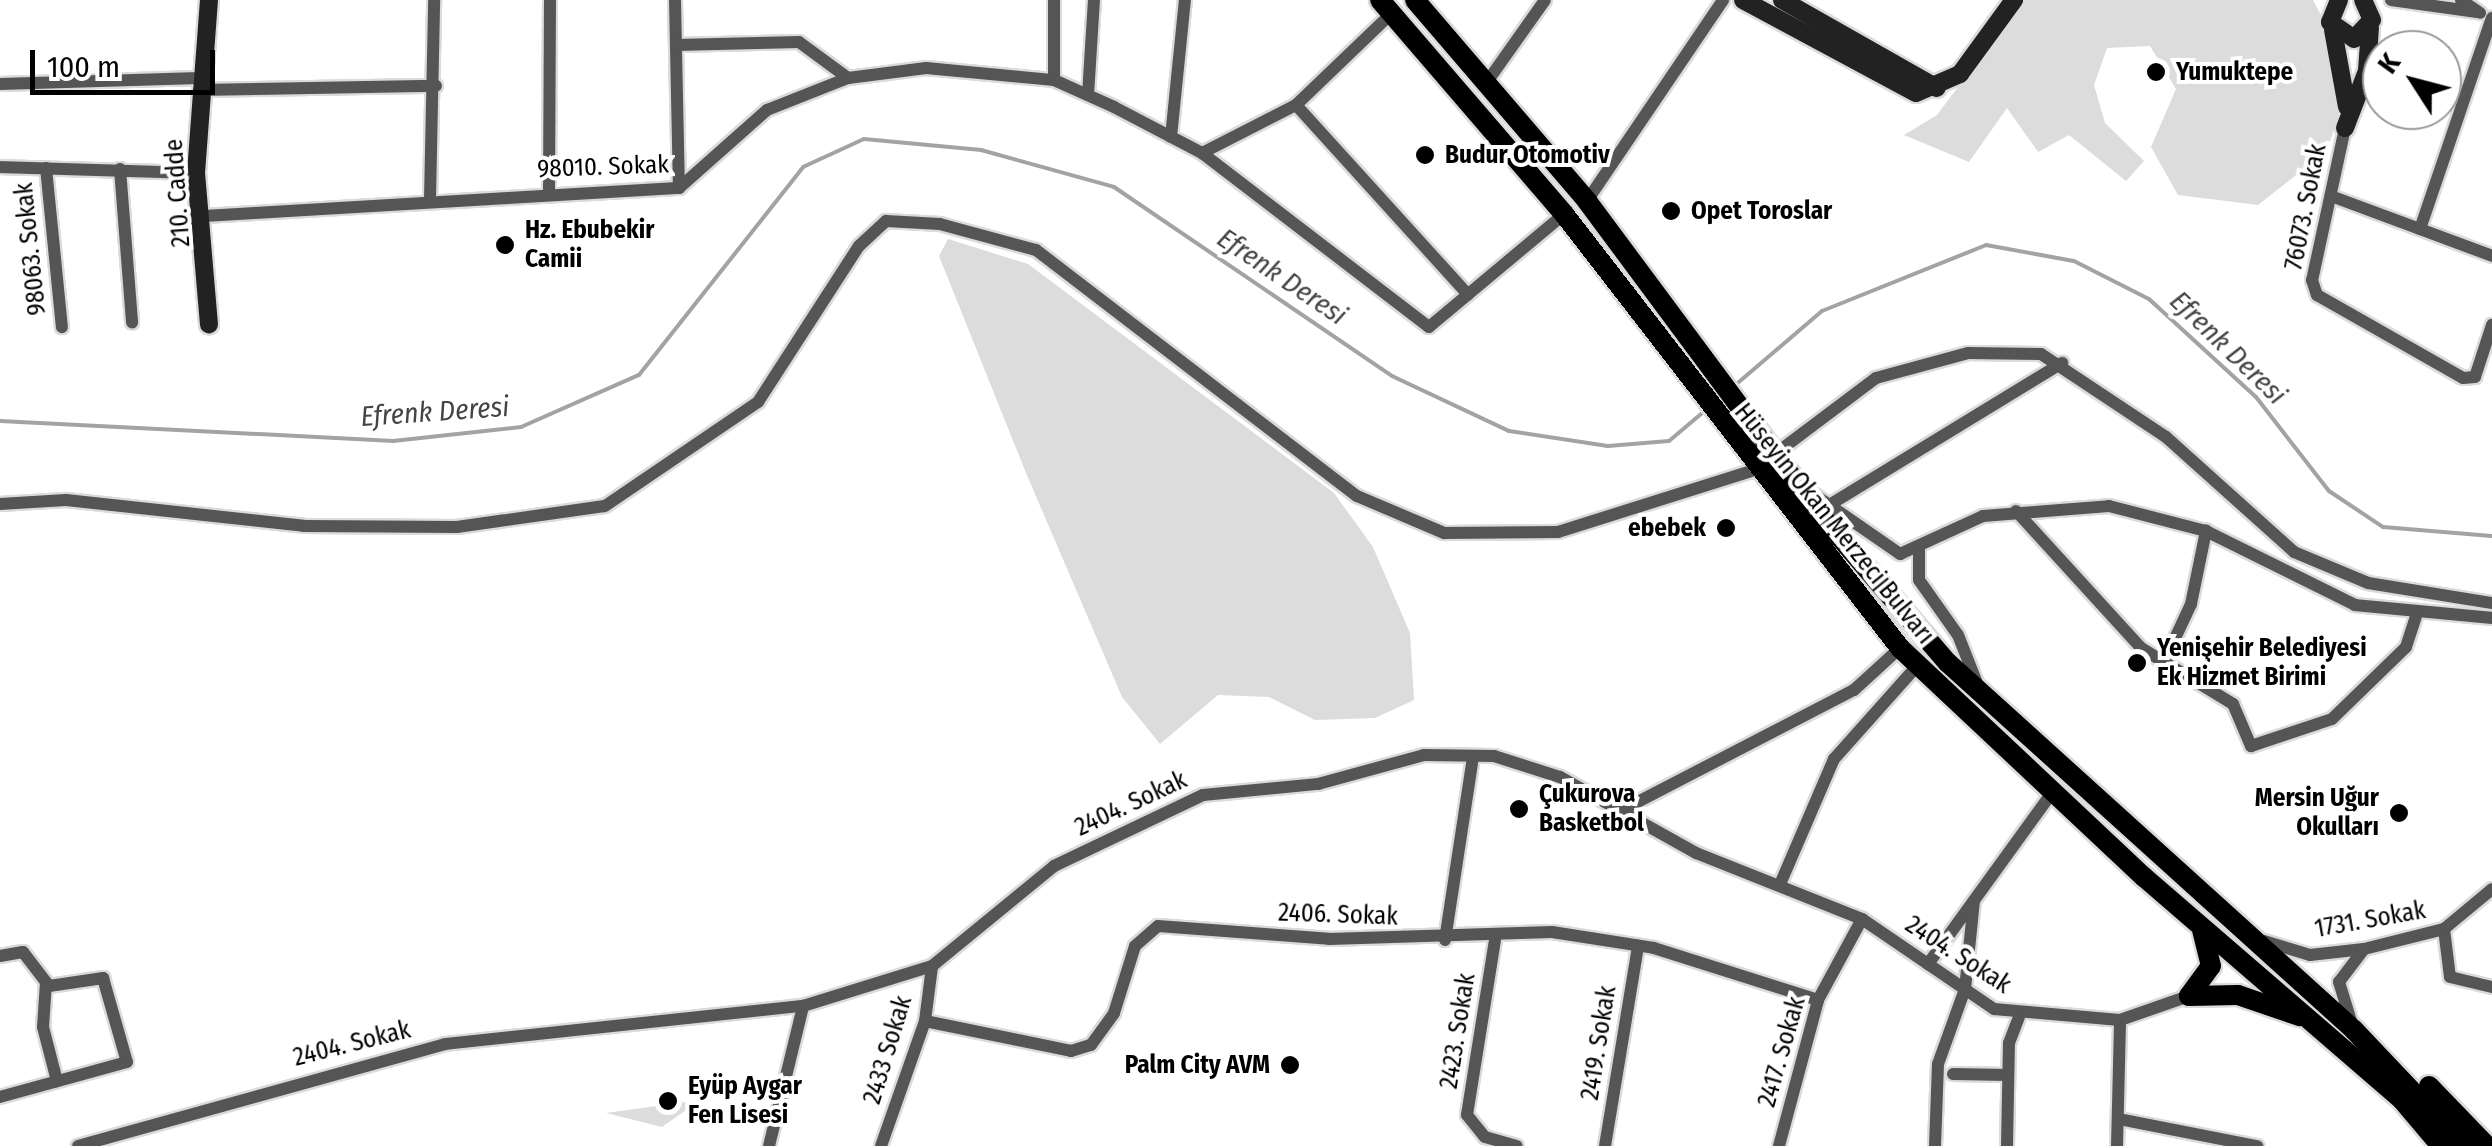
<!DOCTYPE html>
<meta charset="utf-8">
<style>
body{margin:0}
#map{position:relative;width:2492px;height:1146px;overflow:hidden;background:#fff;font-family:"Fira Sans Condensed",sans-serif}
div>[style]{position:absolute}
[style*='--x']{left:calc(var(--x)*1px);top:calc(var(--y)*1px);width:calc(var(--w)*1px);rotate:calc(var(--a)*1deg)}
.green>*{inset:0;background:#dcdcdc}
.stream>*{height:4px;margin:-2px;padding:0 2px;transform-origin:2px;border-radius:2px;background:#a3a3a3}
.roads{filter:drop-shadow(2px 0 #dbdbdb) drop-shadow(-2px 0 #dbdbdb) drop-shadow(0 2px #dbdbdb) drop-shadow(0 -2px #dbdbdb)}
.street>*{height:12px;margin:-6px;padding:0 6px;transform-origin:6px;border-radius:6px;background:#555}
.secondary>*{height:18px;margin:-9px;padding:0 9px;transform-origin:9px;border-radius:9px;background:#222}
.primary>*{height:20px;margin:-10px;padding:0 10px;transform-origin:10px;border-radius:10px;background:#000}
.dots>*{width:28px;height:28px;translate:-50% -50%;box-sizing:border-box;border:5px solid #fff;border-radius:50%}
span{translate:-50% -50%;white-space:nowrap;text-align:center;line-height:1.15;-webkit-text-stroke:8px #fff;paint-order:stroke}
.poi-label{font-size:25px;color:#000;font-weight:700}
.left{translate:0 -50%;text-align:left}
.right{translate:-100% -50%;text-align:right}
.street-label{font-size:25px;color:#000}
.water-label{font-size:28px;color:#444;font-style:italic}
.north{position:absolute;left:2362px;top:30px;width:100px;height:100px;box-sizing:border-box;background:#fff;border:2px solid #999;border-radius:50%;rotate:306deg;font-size:28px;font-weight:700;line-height:40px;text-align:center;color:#000}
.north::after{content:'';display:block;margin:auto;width:35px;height:45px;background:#000;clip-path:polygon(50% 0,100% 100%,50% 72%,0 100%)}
.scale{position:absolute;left:30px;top:50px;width:185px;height:45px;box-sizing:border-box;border:5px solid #000;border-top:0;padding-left:12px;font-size:30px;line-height:35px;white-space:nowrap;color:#000;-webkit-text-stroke:8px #fff;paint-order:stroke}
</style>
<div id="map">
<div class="green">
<i style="clip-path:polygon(2023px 0,2313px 0,2332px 36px,2344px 99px,2327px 151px,2258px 205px,2178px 195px,2151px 147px,2176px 89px,2150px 46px,2107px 48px,2094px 85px,2105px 123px,2144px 161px,2126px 181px,2069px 135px,2038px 152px,2007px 108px,1969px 162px,1904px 135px,1937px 115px)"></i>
<i style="clip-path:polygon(948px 239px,1028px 264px,1334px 493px,1373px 547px,1410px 633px,1414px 700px,1375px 718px,1315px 720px,1269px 697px,1218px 695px,1160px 744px,1122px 697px,1026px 473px,939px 256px)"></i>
<i style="clip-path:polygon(696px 1103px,662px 1127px,606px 1113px,692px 1101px)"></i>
</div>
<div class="stream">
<i style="--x:1733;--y:387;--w:117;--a:-40.5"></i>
<i style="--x:1822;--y:311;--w:177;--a:-21.9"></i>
<i style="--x:1986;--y:245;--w:89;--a:10.3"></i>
<i style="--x:2074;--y:261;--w:84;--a:26.9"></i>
<i style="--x:2149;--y:299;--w:145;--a:42.5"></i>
<i style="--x:2256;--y:397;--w:119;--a:52.2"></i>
<i style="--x:2329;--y:491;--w:65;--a:33.7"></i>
<i style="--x:2383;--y:527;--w:109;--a:4.7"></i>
<i style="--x:0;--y:421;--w:394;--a:2.9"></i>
<i style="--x:393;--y:441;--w:129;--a:-6.2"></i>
<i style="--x:521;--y:427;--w:129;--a:-23.8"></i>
<i style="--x:639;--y:375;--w:265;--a:-51.7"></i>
<i style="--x:803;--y:167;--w:67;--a:-24.7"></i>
<i style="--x:864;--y:139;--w:118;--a:5.4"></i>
<i style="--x:981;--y:150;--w:138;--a:15.5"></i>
<i style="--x:1114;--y:187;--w:336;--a:34.2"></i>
<i style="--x:1392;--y:376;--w:129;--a:25.2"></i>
<i style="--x:1509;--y:431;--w:100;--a:8.6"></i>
<i style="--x:1608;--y:446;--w:61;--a:-4.7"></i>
<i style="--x:1669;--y:441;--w:50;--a:-40.1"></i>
</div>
<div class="roads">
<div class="street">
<i style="--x:675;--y:0;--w:188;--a:88.8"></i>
<i style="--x:2391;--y:0;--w:87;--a:7.9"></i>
<i style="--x:2461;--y:0;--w:23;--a:34"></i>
<i style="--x:676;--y:45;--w:123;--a:-1.4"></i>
<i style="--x:799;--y:42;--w:61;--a:36.3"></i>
<i style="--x:1054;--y:80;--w:80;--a:-90"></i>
<i style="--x:1487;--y:82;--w:100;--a:-54.7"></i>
<i style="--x:0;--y:84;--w:200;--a:-1.7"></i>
<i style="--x:199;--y:90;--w:237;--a:-1"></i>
<i style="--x:1088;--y:95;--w:95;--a:-86.4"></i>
<i style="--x:1296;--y:105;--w:256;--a:47.8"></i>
<i style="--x:2345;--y:128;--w:156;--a:102.2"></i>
<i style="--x:2312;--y:280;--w:16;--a:72"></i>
<i style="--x:2317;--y:295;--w:168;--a:29.6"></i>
<i style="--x:2463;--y:378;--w:12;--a:-5"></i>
<i style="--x:2475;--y:377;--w:55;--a:-71.9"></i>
<i style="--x:1171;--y:137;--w:138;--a:-84.2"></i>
<i style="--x:1202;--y:153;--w:106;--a:-27.1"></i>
<i style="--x:1296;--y:105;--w:133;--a:-43.8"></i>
<i style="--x:0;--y:167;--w:196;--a:1.8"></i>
<i style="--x:46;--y:168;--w:160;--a:84.3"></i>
<i style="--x:120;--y:169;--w:154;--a:85.5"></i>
<i style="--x:549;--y:191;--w:191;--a:-89.7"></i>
<i style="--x:2331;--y:196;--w:172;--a:20.4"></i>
<i style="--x:430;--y:199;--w:199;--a:-88.8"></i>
<i style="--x:1587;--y:201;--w:243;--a:-55.9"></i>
<i style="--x:206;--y:216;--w:474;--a:-3.4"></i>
<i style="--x:679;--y:188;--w:118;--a:-41.6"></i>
<i style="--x:767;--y:110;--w:87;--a:-21.6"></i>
<i style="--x:848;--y:78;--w:79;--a:-7.3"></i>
<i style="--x:926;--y:68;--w:129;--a:5.4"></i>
<i style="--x:1054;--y:80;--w:66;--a:24.2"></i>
<i style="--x:1114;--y:107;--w:99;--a:27.6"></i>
<i style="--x:1202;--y:153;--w:286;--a:37.5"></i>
<i style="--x:1429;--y:327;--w:176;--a:-39.9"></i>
<i style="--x:2420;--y:229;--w:223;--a:-71.2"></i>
<i style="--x:1775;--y:454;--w:126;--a:-37"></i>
<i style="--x:1876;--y:378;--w:95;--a:-15.2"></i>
<i style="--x:1968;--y:353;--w:73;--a:0.8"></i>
<i style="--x:2041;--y:354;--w:150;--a:33.6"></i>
<i style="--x:2166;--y:437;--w:172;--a:41.9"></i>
<i style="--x:2294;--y:552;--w:80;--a:22.7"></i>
<i style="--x:2368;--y:583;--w:126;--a:9.2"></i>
<i style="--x:1809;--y:491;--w:111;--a:34.7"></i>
<i style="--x:1900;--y:554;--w:91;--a:-24.6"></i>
<i style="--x:1983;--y:516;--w:126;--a:-4.5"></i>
<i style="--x:2109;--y:506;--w:100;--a:14.5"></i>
<i style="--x:2206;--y:531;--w:166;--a:26.4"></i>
<i style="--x:2355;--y:605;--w:138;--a:5.4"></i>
<i style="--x:0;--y:504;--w:66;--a:-3.5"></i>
<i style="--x:66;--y:500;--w:239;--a:6.2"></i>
<i style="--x:304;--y:526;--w:153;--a:0.4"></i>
<i style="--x:457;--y:527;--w:149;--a:-8.1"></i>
<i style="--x:605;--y:506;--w:185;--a:-34.2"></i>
<i style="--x:758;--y:402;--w:186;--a:-57.1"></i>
<i style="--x:859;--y:246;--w:37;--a:-43"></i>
<i style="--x:886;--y:221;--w:54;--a:3.2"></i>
<i style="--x:940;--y:224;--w:99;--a:15.2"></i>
<i style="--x:1036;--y:250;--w:404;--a:37.5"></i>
<i style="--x:1357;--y:496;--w:95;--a:23"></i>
<i style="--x:1444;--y:533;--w:114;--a:-0.5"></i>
<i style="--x:1558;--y:532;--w:207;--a:-17.5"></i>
<i style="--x:1831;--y:504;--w:271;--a:-31.4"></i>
<i style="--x:2016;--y:511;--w:185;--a:47.6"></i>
<i style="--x:2141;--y:648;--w:108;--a:31.3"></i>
<i style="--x:2233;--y:704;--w:46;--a:66.8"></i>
<i style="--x:2251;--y:746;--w:85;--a:-18.4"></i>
<i style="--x:2332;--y:719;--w:103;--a:-44.2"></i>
<i style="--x:2406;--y:647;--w:33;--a:-72"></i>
<i style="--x:1919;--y:548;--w:32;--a:90"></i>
<i style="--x:1919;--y:580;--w:67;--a:54.7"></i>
<i style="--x:1958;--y:635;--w:52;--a:68.4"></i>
<i style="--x:2164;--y:662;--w:64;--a:-65"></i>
<i style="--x:2191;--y:604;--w:75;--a:-78.4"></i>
<i style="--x:1626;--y:808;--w:257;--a:-27.4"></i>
<i style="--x:1854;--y:690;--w:62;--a:-42.4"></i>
<i style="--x:1781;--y:882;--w:134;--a:-66.7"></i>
<i style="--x:1834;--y:759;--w:125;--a:-48.3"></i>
<i style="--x:2444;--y:929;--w:48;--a:82.9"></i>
<i style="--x:2450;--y:977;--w:43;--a:13.4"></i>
<i style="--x:1445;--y:940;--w:186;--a:-81.3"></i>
<i style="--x:1495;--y:940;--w:177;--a:99.1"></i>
<i style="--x:1467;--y:1115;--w:28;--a:51"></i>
<i style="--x:1485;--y:1137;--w:33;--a:16"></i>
<i style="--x:2264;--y:941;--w:48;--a:16.9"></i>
<i style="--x:2310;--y:955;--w:54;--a:-6.3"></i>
<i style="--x:2364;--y:949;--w:82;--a:-14"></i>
<i style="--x:2444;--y:929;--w:62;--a:-39.8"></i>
<i style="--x:0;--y:956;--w:23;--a:-10"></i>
<i style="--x:23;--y:952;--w:43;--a:52.6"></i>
<i style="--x:49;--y:986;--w:55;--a:-8.4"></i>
<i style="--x:103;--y:978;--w:87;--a:74.1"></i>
<i style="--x:127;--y:1062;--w:132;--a:164.6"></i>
<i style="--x:1928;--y:964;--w:210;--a:-54.1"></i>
<i style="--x:46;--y:982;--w:45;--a:93.8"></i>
<i style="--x:43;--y:1027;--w:56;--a:75.5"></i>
<i style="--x:925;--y:1021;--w:149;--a:11.6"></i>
<i style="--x:1071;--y:1051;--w:21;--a:-17"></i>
<i style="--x:1091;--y:1045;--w:39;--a:-54"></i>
<i style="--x:1114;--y:1013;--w:70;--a:-72.6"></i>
<i style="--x:1135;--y:946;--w:30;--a:-41"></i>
<i style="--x:1158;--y:926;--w:171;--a:4.3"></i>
<i style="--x:1329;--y:939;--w:223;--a:-1.8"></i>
<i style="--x:1552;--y:932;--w:103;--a:8.9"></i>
<i style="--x:1654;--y:948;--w:172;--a:17.6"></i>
<i style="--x:2351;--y:1021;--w:41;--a:-107.1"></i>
<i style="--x:2339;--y:982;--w:41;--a:-52.9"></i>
<i style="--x:1953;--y:1074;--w:55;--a:1"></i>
<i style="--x:2119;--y:1119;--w:141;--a:11.1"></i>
<i style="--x:78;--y:1146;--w:381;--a:-15.5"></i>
<i style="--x:445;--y:1044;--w:360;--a:-6.1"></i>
<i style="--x:803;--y:1006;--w:135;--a:-17.2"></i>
<i style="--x:932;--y:966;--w:158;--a:-39.3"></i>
<i style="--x:1054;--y:866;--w:165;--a:-25.5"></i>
<i style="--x:1203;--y:795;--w:116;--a:-5.5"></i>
<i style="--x:1318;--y:784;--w:110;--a:-15.3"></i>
<i style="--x:1424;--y:755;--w:70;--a:0.8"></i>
<i style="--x:1494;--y:756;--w:69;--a:17.7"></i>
<i style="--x:1560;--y:777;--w:156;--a:29.2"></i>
<i style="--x:1696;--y:853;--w:179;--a:21.7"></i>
<i style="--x:1862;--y:919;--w:160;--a:34.3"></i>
<i style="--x:1994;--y:1009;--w:126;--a:5"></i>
<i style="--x:2120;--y:1020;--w:73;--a:-19.2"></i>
<i style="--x:769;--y:1146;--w:144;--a:-76.3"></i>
<i style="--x:881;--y:1146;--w:133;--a:-70.6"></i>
<i style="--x:925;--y:1021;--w:55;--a:-82.7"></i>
<i style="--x:1605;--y:1146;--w:203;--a:-80.6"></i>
<i style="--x:1779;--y:1146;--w:151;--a:-75"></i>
<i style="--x:1818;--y:1000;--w:92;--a:-61.5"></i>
<i style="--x:1935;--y:1146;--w:82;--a:-87.9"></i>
<i style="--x:1938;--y:1064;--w:80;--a:-70.2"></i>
<i style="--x:1965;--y:989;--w:88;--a:-84.2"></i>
<i style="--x:2007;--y:1146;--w:103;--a:-88.9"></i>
<i style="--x:2009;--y:1043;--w:28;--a:-69"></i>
<i style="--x:2117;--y:1146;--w:126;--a:-88.6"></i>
</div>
<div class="secondary">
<i style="--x:209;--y:0;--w:173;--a:94.3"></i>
<i style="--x:196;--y:173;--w:152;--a:85.1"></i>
<i style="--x:1743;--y:0;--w:196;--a:28.3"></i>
<i style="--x:1916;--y:93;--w:48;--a:-23.4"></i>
<i style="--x:1960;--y:74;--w:92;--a:-53.9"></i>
<i style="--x:1782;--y:0;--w:178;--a:29.6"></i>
<i style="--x:2339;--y:0;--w:24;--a:112"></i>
<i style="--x:2330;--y:22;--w:29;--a:35"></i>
<i style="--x:2354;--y:39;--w:26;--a:-47"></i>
<i style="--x:2372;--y:20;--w:22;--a:-114"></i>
<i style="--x:2333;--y:30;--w:78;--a:79.7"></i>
<i style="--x:2345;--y:128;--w:61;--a:-68.9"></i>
<i style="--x:2367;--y:71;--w:44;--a:-86.1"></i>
</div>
<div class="primary">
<i style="--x:1380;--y:0;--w:282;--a:49.3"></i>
<i style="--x:1564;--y:214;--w:549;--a:52.25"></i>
<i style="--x:1900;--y:648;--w:335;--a:43.2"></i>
<i style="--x:2144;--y:877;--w:341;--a:40.8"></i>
<i style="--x:2402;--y:1100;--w:60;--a:49.7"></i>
<i style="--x:1415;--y:0;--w:265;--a:49.4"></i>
<i style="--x:1587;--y:201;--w:387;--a:53.4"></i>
<i style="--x:1818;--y:512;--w:198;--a:49.3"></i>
<i style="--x:1947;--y:662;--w:549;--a:42.12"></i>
<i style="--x:2354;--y:1030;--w:160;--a:46.5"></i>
<i style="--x:2189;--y:996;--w:49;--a:-1.2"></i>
<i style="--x:2238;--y:995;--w:65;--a:19"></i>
<i style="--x:2189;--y:996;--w:37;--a:-54"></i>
<i style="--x:2211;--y:966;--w:36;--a:-104"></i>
<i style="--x:2429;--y:1086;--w:83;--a:46"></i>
</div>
</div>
<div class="dots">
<i style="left:2156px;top:72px;background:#000"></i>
<i style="left:1425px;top:155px;background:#000"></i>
<i style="left:1671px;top:211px;background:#000"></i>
<i style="left:505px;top:245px;background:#000"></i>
<i style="left:1726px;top:528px;background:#000"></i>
<i style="left:2137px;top:663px;background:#000"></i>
<i style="left:1519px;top:809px;background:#000"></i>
<i style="left:2399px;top:813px;background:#000"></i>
<i style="left:1290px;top:1065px;background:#000"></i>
<i style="left:668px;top:1101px;background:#000"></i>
</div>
<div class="poi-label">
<span class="left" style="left:2176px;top:72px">Yumuktepe</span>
<span class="left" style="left:1445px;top:155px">Budur Otomotiv</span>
<span class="left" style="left:1691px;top:211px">Opet Toroslar</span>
<span class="left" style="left:525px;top:245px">Hz. Ebubekir<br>Camii</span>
<span class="right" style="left:1706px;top:528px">ebebek</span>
<span class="left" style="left:2157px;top:663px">Yenişehir Belediyesi<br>Ek Hizmet Birimi</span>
<span class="left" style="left:1539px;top:809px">Çukurova<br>Basketbol</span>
<span class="right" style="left:2379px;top:813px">Mersin Uğur<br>Okulları</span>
<span class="right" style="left:1270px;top:1065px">Palm City AVM</span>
<span class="left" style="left:688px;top:1101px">Eyüp Aygar<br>Fen Lisesi</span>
</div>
<div class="street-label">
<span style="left:603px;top:167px;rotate:-2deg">98010. Sokak</span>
<span style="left:178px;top:193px;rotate:-94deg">210. Cadde</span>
<span style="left:2306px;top:207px;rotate:-79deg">76073. Sokak</span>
<span style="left:31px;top:249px;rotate:-96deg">98063. Sokak</span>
<span style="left:1834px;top:524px;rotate:51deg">Hüseyin Okan Merzeci Bulvarı</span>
<span style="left:1131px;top:804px;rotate:-25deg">2404. Sokak</span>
<span style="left:1338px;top:915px;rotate:2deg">2406. Sokak</span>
<span style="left:2370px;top:920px;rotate:-10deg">1731. Sokak</span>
<span style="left:1958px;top:955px;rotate:33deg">2404. Sokak</span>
<span style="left:1458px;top:1031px;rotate:-81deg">2423. Sokak</span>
<span style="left:1599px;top:1043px;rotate:-81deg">2419. Sokak</span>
<span style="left:352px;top:1044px;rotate:-14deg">2404. Sokak</span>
<span style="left:888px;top:1050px;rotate:-73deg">2433 Sokak</span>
<span style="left:1782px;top:1052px;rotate:-74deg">2417. Sokak</span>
</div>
<div class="water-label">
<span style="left:1282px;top:277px;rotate:34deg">Efrenk Deresi</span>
<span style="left:2228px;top:348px;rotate:44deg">Efrenk Deresi</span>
<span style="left:435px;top:412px;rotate:-4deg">Efrenk Deresi</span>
</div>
<div class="north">K</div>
<div class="scale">100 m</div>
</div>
